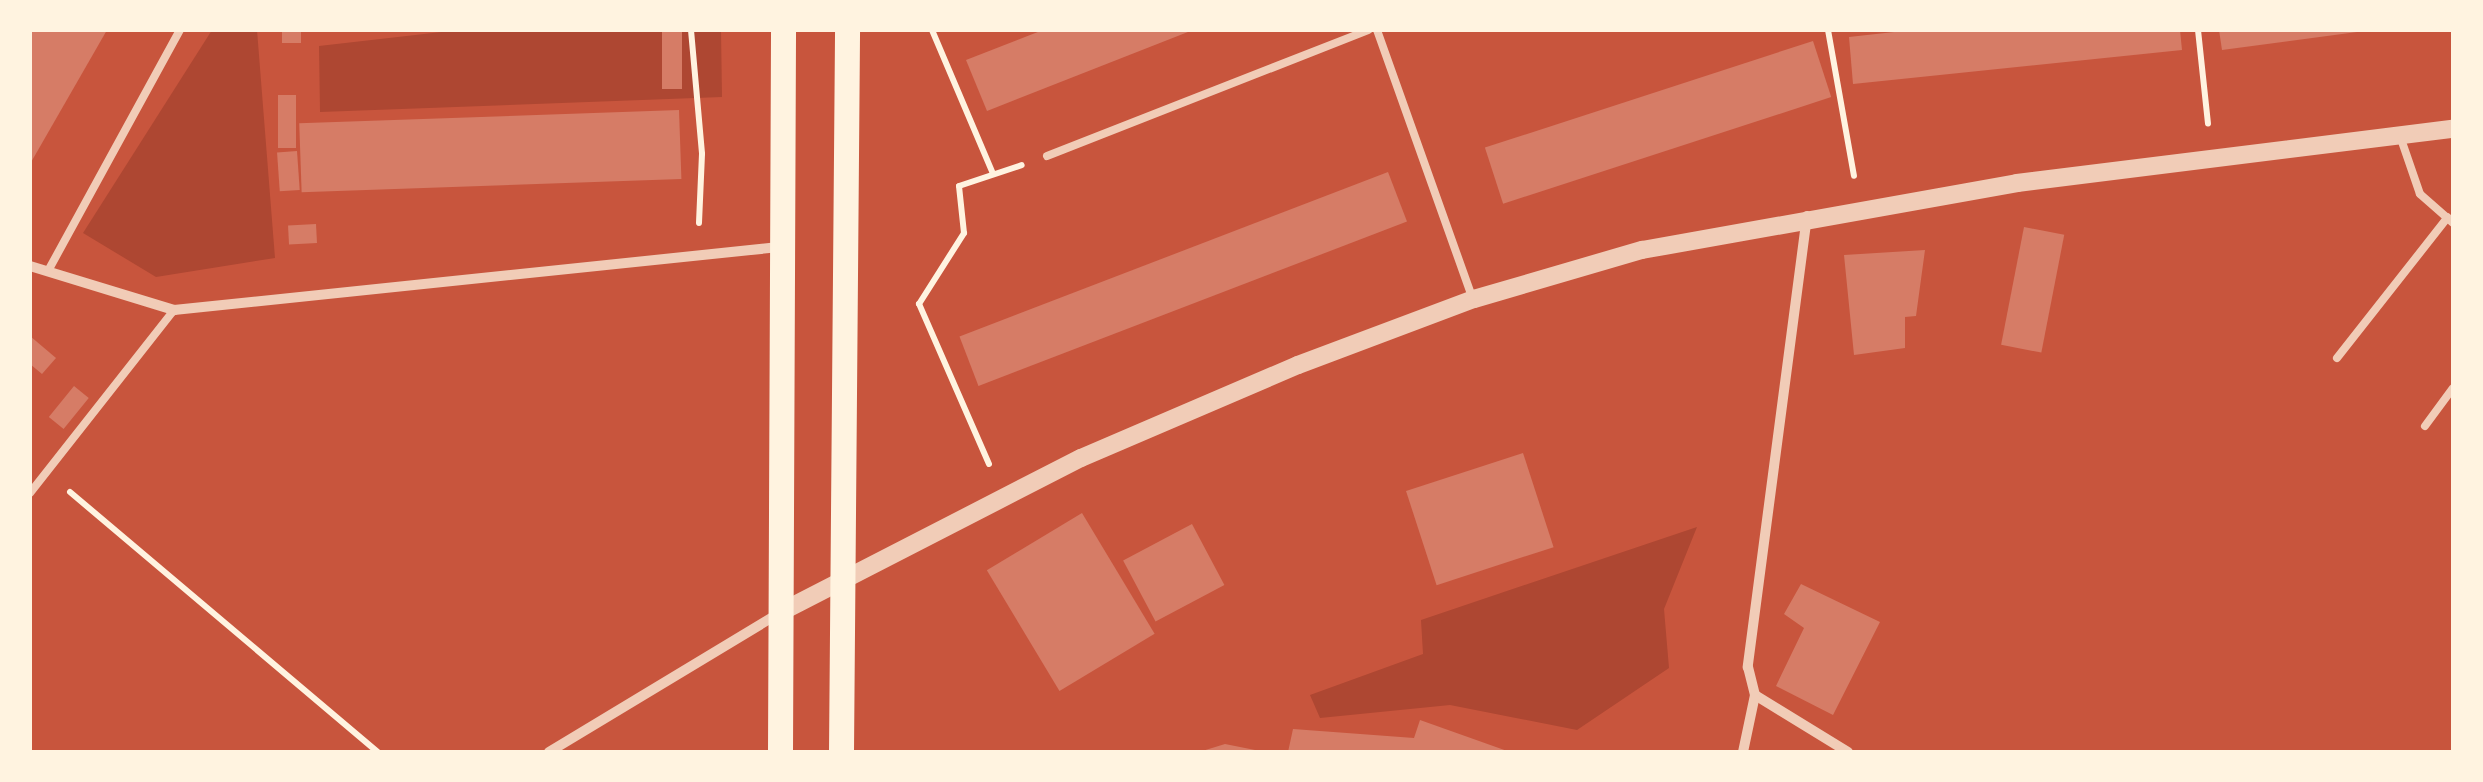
<!DOCTYPE html>
<style>
body{margin:0}
#map{position:relative;width:2483px;height:782px;overflow:hidden;background:#c8553d;font-family:"Work Sans",sans-serif}
div>[style]{position:absolute}
[style*='--x']{left:calc(var(--x)*1px);top:calc(var(--y)*1px);width:calc(var(--w)*1px);rotate:calc(var(--a)*1deg)}
.green>*{inset:0;background:#ae4732}
.building>*{inset:0;background:#d67c66;transform-origin:0 0}
.path>*{height:6px;margin:-3px;padding:0 3px;transform-origin:3px;border-radius:3px;background:#fff3e0}
.service>*{height:8px;margin:-4px;padding:0 4px;transform-origin:4px;border-radius:4px;background:#f1ccb7}
.minor>*{height:10px;margin:-5px;padding:0 5px;transform-origin:5px;border-radius:5px;background:#f1ccb7}
.tertiary>*{height:18px;margin:-9px;padding:0 9px;transform-origin:9px;border-radius:9px;background:#f1ccb7}
.primary>*{height:25px;margin:-12.5px;padding:0 12.5px;transform-origin:12.5px;border-radius:12.5px;background:#fff3e0}
span{translate:-50% -50%;white-space:nowrap;text-align:center;line-height:1.15;-webkit-text-stroke:10px #fff3e0;paint-order:stroke}
.frame{position:absolute;inset:0;border:32px solid #fff3e0;pointer-events:none}
</style>
<div id="map">
<div class="green">
<i style="clip-path:polygon(212px 30px,257px 30px,275px 258px,156px 277px,83px 233px)"></i>
<i style="clip-path:polygon(459px 30px,721px 30px,722px 97px,320px 112px,319px 46px)"></i>
<i style="clip-path:polygon(1697px 527px,1664px 609px,1669px 668px,1577px 730px,1450px 705px,1320px 718px,1310px 695px,1423px 654px,1421px 620px)"></i>
</div>
<div class="building">
<i style="clip-path:polygon(30px 30px,107px 30px,30px 164px)"></i>
<i style="left:282px;top:30px;width:19px;height:13px"></i>
<i style="left:662px;top:30px;width:20px;height:59px"></i>
<i style="clip-path:polygon(1043px 30px,1193px 30px,987px 111px,966px 60px)"></i>
<i style="clip-path:polygon(1912px 30px,2180px 30px,2182px 50px,1853px 84px,1849px 37px)"></i>
<i style="clip-path:polygon(2219px 30px,2357px 30px,2357px 32px,2222px 50px)"></i>
<i style="left:1813px;top:41px;width:59px;height:345px;rotate:72deg"></i>
<i style="left:278px;top:95px;width:18px;height:53px"></i>
<i style="left:679px;top:110px;width:69px;height:380px;rotate:88deg"></i>
<i style="left:297px;top:151px;width:39px;height:20px;rotate:86deg"></i>
<i style="left:1388px;top:172px;width:53px;height:459px;rotate:69deg"></i>
<i style="left:316px;top:224px;width:19px;height:28px;rotate:87deg"></i>
<i style="left:2024px;top:227px;width:41px;height:120px;rotate:11deg"></i>
<i style="clip-path:polygon(1925px 250px,1916px 316px,1905px 317px,1905px 348px,1854px 355px,1844px 255px)"></i>
<i style="clip-path:polygon(30px 336px,56px 358px,42px 374px,30px 364px)"></i>
<i style="left:74px;top:386px;width:19px;height:40px;rotate:39deg"></i>
<i style="left:1523px;top:453px;width:99px;height:123px;rotate:72deg"></i>
<i style="left:1082px;top:513px;width:141px;height:111px;rotate:59deg"></i>
<i style="left:1192px;top:524px;width:69px;height:78px;rotate:62deg"></i>
<i style="clip-path:polygon(1801px 584px,1880px 622px,1833px 715px,1776px 686px,1804px 628px,1784px 614px)"></i>
<i style="clip-path:polygon(1420px 720px,1510px 752px,1288px 752px,1293px 729px,1414px 738px)"></i>
<i style="clip-path:polygon(1225px 744px,1255px 750px,1255px 752px,1199px 752px)"></i>
</div>
<div class="path">
<i style="--x:691;--y:30;--w:124;--a:84.9"></i>
<i style="--x:702;--y:154;--w:69;--a:92.5"></i>
<i style="--x:932;--y:30;--w:156;--a:67"></i>
<i style="--x:1828;--y:30;--w:148;--a:79.9"></i>
<i style="--x:2198;--y:30;--w:94;--a:83.9"></i>
<i style="--x:989;--y:464;--w:175;--a:-113.6"></i>
<i style="--x:919;--y:304;--w:84;--a:-57.6"></i>
<i style="--x:964;--y:233;--w:47;--a:-96.1"></i>
<i style="--x:959;--y:186;--w:66;--a:-18.4"></i>
<i style="--x:70;--y:492;--w:403;--a:40.2"></i>
</div>
<div class="service">
<i style="--x:1377;--y:30;--w:286;--a:70.4"></i>
<i style="--x:2400;--y:136;--w:61;--a:71"></i>
<i style="--x:2420;--y:194;--w:44;--a:41.3"></i>
<i style="--x:1047;--y:156;--w:345;--a:-21.4"></i>
<i style="--x:48;--y:271;--w:275;--a:-61.3"></i>
<i style="--x:2337;--y:358;--w:179;--a:-51.8"></i>
<i style="--x:2425;--y:426;--w:47;--a:-53.6"></i>
<i style="--x:30;--y:493;--w:233;--a:-51.8"></i>
</div>
<div class="minor">
<i style="--x:1807;--y:216;--w:455;--a:97.5"></i>
<i style="--x:1748;--y:667;--w:29;--a:76"></i>
<i style="--x:1755;--y:695;--w:109;--a:31.5"></i>
<i style="--x:30;--y:266;--w:151;--a:17"></i>
<i style="--x:174;--y:310;--w:608;--a:-5.94"></i>
<i style="--x:549;--y:752;--w:269;--a:-31.1"></i>
<i style="--x:1743;--y:752;--w:58;--a:-78.1"></i>
</div>
<div class="tertiary">
<i style="--x:781;--y:612;--w:337;--a:-27.2"></i>
<i style="--x:1081;--y:458;--w:236;--a:-23.2"></i>
<i style="--x:1298;--y:365;--w:188;--a:-20.6"></i>
<i style="--x:1474;--y:299;--w:175;--a:-16.3"></i>
<i style="--x:1642;--y:250;--w:381;--a:-10.1"></i>
<i style="--x:2017;--y:183;--w:439;--a:-7.1"></i>
</div>
<div class="primary">
<i style="--x:780;--y:752;--w:722;--a:-89.76"></i>
<i style="--x:841;--y:752;--w:722;--a:-89.52"></i>
</div>
<div class="frame"></div>
</div>
